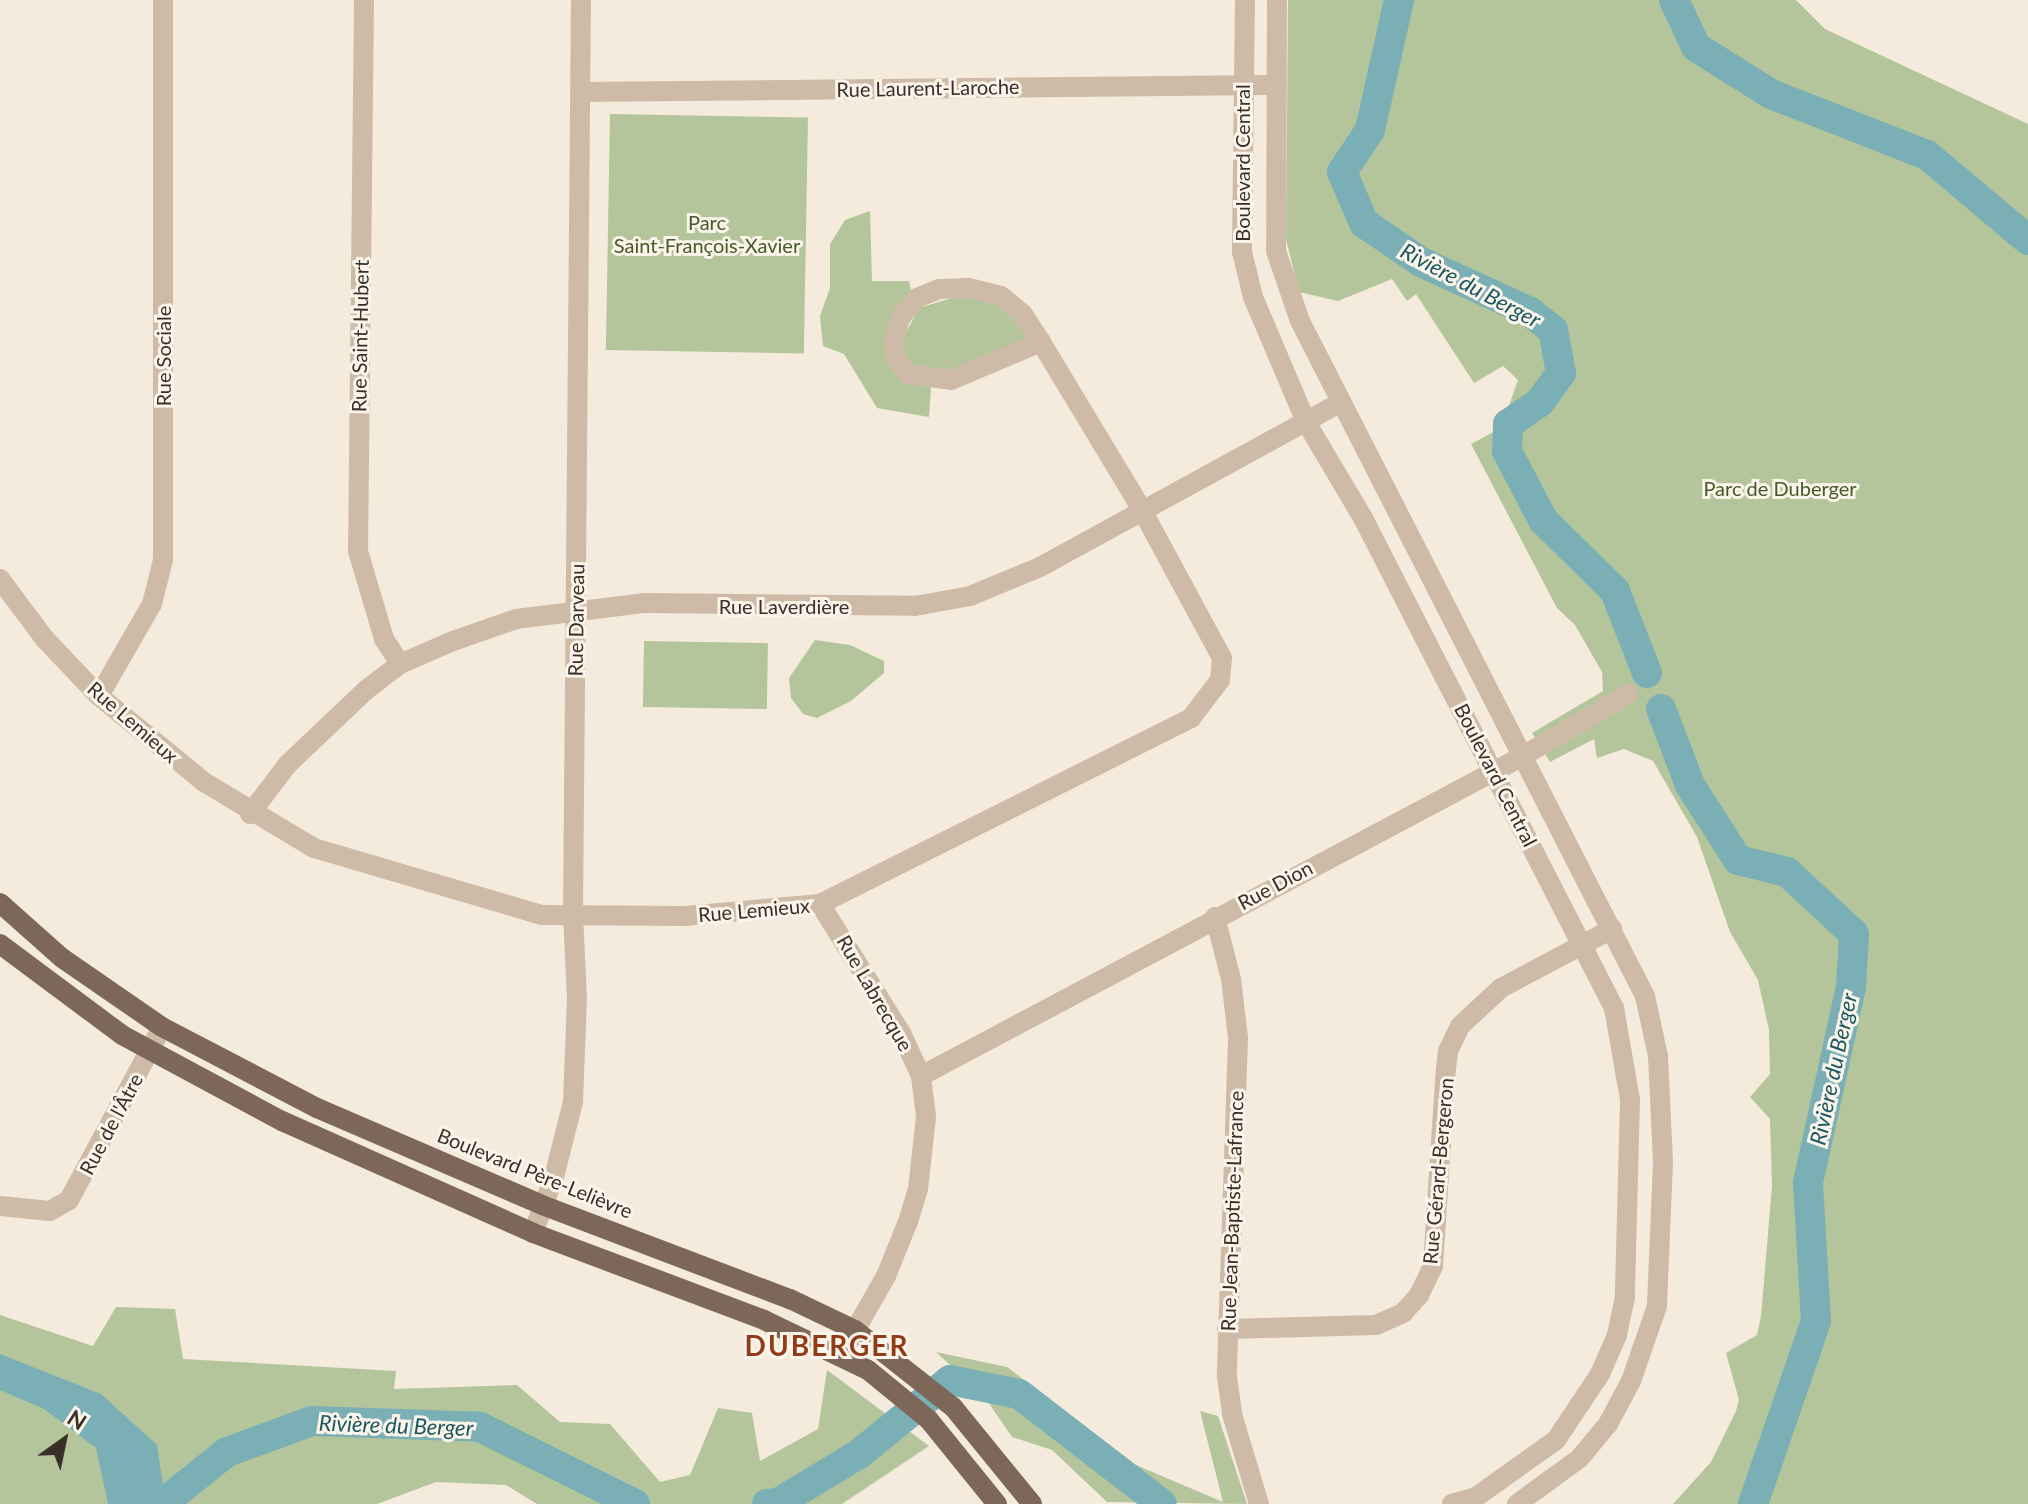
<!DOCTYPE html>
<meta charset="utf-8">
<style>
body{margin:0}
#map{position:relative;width:2028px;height:1504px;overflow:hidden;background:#f5ebdd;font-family:Lato,sans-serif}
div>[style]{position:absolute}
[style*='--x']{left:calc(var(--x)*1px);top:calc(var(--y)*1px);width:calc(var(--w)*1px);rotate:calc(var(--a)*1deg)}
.green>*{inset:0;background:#b5c59b;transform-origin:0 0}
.water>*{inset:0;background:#79afb5}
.river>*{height:30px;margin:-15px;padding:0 15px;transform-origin:15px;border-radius:15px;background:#79afb5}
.minor>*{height:20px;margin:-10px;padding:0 10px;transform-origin:10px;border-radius:10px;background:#cebba7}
.major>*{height:20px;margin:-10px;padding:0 10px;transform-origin:10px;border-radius:10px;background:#7d6758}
span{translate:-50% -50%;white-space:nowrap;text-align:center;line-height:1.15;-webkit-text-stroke:6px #fbf4ea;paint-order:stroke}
.street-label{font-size:20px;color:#3a2f28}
.park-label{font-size:20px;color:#465b2a}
.water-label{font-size:22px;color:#1a5860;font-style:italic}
.district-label{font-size:28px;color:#913c19;font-weight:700;letter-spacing:2px}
.north{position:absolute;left:24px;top:1400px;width:80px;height:80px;-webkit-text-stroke:6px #fbf4ea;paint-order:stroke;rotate:33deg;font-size:22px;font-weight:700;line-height:32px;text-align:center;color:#3a2f28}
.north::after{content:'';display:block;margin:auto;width:28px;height:36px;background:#3a2f28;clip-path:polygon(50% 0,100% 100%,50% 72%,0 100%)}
</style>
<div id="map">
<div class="green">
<i style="clip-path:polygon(1288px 0,1796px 0,1825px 29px,2028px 124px,2028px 1504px,1673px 1504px,1711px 1462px,1736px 1411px,1739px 1400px,1726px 1353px,1757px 1335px,1761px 1316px,1772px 1186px,1770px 1119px,1750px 1097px,1770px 1074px,1769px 1030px,1758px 980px,1730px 932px,1697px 837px,1653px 761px,1624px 749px,1597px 758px,1594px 739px,1550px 762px,1532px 733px,1603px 691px,1602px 672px,1575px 625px,1557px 608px,1471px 444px,1501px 428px,1518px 380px,1503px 366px,1474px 383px,1416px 294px,1407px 301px,1392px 279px,1338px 301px,1299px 292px,1286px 239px)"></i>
<i style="left:610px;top:114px;width:198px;height:236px;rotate:1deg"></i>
<i style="clip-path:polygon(870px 211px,872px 281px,909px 281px,912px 295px,887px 358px,931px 387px,929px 417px,877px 408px,844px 354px,823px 346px,820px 316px,830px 288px,830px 244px,845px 220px)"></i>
<i style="clip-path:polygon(965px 294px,997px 302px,1016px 318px,1028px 340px,949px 372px,914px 367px,903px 359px,901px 342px,919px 308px)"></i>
<i style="clip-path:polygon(815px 640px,850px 645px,884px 661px,884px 673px,851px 701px,817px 718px,803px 714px,791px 698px,789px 678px)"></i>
<i style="left:644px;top:641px;width:124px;height:66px;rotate:1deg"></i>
<i style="clip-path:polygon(116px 1307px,175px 1309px,183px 1359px,396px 1371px,394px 1389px,517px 1385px,560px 1422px,610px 1424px,660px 1482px,690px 1475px,718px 1408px,752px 1413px,760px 1461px,818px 1429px,827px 1370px,929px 1446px,842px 1504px,537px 1504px,506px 1485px,436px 1482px,377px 1504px,160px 1504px,161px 1487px,155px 1504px,0 1504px,0 1315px,93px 1346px)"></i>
<i style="clip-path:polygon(936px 1352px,1007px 1367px,1136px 1465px,1223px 1502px,1200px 1411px,1218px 1416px,1247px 1504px,1107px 1502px,1052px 1450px,1012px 1437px,984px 1396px)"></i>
</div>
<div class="water">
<i style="clip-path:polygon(0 1354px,101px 1394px,157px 1445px,166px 1504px,108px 1504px,96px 1448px,44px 1409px,0 1390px)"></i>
</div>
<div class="river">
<i style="--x:1399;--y:0;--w:133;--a:102.6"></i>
<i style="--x:1370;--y:130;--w:50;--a:123.7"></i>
<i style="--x:1342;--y:172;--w:56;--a:66.7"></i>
<i style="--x:1364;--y:223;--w:69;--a:34.4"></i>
<i style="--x:1421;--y:262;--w:120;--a:24.6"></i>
<i style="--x:1530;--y:312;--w:29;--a:38"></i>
<i style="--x:1553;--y:330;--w:44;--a:79.5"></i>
<i style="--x:1561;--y:373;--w:36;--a:126"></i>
<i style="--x:1540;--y:402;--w:39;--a:145"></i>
<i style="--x:1508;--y:424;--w:27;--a:92"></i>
<i style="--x:1507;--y:451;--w:78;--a:62.4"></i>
<i style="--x:1543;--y:520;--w:101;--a:44.6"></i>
<i style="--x:1615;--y:591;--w:88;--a:68.7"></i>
<i style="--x:1674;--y:0;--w:52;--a:64.9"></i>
<i style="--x:1696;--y:47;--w:89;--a:32.1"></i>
<i style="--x:1771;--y:94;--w:168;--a:21.4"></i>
<i style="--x:1927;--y:155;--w:132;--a:40.1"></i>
<i style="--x:1661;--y:709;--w:81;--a:69.1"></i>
<i style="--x:1690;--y:785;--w:89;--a:57.4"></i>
<i style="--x:1738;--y:860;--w:50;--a:13.8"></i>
<i style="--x:1787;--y:872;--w:91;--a:42.8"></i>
<i style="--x:1854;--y:934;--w:53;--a:93.2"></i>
<i style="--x:1851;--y:987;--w:201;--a:102.4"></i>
<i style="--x:1808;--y:1183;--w:138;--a:86.7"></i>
<i style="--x:1816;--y:1321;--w:194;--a:109"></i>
<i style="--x:162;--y:1504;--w:83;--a:-38.7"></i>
<i style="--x:227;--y:1452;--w:90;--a:-20"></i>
<i style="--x:312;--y:1421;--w:168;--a:2"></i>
<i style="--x:480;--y:1427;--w:173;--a:26.4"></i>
<i style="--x:767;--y:1504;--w:11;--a:-5"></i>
<i style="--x:778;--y:1503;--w:95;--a:-31.2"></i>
<i style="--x:859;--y:1454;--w:117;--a:-39.1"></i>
<i style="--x:950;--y:1380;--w:70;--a:11.5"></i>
<i style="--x:1019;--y:1394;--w:180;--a:37.6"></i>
</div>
<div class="minor">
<i style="--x:364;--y:0;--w:551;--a:90.62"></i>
<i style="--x:358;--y:551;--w:92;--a:73.5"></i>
<i style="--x:384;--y:639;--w:30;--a:57"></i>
<i style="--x:1245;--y:0;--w:252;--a:90.7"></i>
<i style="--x:1242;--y:252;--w:46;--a:76.3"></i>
<i style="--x:1253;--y:297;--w:136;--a:67"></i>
<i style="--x:1306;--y:422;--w:112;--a:59.3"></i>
<i style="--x:1363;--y:518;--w:551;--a:62.88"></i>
<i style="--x:1614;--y:1008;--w:93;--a:80.1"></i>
<i style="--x:1630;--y:1100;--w:197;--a:91.5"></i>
<i style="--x:1625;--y:1297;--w:39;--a:102"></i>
<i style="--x:1617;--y:1335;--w:43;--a:113.6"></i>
<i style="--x:1600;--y:1374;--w:79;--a:123.7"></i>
<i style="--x:1556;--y:1440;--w:98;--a:144.5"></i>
<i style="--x:1476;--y:1497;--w:25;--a:164"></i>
<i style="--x:1277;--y:0;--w:251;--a:90.2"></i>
<i style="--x:1276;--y:251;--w:74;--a:71.1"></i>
<i style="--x:1300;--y:321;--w:758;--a:62.93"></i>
<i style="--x:1645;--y:996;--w:61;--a:77.8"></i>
<i style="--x:1658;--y:1056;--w:106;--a:87.3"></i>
<i style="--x:1663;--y:1162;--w:144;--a:92.4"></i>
<i style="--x:1657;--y:1306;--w:79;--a:109.1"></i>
<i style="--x:1631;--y:1381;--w:49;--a:118.1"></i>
<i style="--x:1608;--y:1424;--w:44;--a:129.5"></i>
<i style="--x:1580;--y:1458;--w:78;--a:143.9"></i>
<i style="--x:580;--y:92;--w:695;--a:-0.58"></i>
<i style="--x:0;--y:579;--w:74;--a:53.3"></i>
<i style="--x:44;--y:638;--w:80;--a:46.5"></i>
<i style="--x:99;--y:696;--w:136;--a:39.3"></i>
<i style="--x:204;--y:782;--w:128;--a:31"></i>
<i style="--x:314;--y:848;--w:237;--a:16.4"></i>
<i style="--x:541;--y:915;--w:144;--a:0.4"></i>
<i style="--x:685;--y:916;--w:136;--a:-5.1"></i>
<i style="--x:820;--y:904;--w:415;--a:-26.6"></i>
<i style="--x:1191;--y:718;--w:48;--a:-52.7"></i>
<i style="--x:1220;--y:680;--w:22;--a:-85"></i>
<i style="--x:1222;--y:658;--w:170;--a:-118.4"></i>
<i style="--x:1141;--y:508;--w:194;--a:-121.1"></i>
<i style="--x:1041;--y:342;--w:33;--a:-123"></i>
<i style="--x:1023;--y:314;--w:28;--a:-141"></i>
<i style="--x:1001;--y:296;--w:34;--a:-166"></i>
<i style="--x:968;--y:288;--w:29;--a:178"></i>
<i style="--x:939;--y:289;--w:24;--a:158"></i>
<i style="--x:917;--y:298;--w:26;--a:130"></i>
<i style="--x:900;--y:318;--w:25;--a:104"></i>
<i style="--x:894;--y:342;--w:16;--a:86"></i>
<i style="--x:895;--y:358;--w:21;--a:51"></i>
<i style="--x:908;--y:374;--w:43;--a:7.9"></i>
<i style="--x:951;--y:380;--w:98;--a:-22.9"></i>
<i style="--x:99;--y:696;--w:106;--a:-60.1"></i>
<i style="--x:152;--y:604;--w:45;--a:-76"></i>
<i style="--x:163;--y:560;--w:560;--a:-90"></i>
<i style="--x:250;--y:814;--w:63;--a:-52.8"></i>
<i style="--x:288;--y:764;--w:108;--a:-43.5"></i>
<i style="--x:366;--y:690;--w:43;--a:-37.4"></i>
<i style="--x:400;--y:664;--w:58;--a:-23.5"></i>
<i style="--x:453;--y:641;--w:67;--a:-19.2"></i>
<i style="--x:516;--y:619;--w:130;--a:-7.1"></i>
<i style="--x:645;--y:603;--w:270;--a:0.6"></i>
<i style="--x:915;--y:606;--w:56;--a:-10.3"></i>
<i style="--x:970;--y:596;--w:76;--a:-22.5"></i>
<i style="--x:1040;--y:567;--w:343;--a:-28.7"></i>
<i style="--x:820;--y:904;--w:152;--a:57.9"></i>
<i style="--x:901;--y:1033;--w:47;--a:65.1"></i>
<i style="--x:921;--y:1076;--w:41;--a:83"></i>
<i style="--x:926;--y:1117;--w:72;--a:96.3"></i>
<i style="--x:918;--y:1189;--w:37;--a:107"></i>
<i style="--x:907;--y:1224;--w:56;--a:112"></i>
<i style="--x:886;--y:1276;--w:91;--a:119.7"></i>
<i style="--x:1215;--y:917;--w:64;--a:75.5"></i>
<i style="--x:1231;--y:979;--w:59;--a:83.2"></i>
<i style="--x:1238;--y:1038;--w:339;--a:91.9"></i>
<i style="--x:1227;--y:1377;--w:37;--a:82"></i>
<i style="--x:1232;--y:1414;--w:94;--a:73.3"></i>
<i style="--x:921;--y:1076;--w:682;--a:-27.99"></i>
<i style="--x:1523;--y:756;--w:122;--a:-30.6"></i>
<i style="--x:0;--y:1206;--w:50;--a:5.7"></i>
<i style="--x:50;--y:1211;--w:22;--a:-30"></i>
<i style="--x:69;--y:1200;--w:196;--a:-61.7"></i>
<i style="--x:533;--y:1233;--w:60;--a:-69.4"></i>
<i style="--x:554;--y:1177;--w:77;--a:-75.8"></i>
<i style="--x:573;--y:1102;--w:103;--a:-87.8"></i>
<i style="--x:577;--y:999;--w:86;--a:-92.7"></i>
<i style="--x:573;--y:913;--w:913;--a:-89.5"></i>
<i style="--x:1227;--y:1329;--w:149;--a:-1.5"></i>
<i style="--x:1376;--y:1325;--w:30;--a:-24"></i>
<i style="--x:1403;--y:1313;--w:24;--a:-48"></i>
<i style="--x:1419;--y:1295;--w:32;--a:-64"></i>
<i style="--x:1433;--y:1266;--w:187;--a:-86.3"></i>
<i style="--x:1445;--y:1079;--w:28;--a:-84"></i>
<i style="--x:1448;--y:1051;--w:28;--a:-64"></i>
<i style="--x:1460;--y:1026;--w:56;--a:-42.8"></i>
<i style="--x:1501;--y:988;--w:126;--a:-28"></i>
</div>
<div class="major">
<i style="--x:0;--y:903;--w:83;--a:41.6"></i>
<i style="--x:62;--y:958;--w:121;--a:34.6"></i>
<i style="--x:162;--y:1027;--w:175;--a:27.6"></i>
<i style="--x:317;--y:1108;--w:245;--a:23.3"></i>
<i style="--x:542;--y:1205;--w:265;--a:20.8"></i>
<i style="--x:790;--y:1299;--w:72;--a:25.5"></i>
<i style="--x:855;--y:1330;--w:125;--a:38.2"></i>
<i style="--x:953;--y:1407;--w:125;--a:50.8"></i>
<i style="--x:0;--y:944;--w:152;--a:36.7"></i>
<i style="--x:122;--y:1035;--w:182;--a:28.3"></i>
<i style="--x:282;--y:1121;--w:275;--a:24"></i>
<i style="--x:533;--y:1233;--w:247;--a:20.6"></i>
<i style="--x:764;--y:1320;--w:115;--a:25.7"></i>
<i style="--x:868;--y:1370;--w:79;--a:39.3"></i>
<i style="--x:929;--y:1420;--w:108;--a:51"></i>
</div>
<div class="street-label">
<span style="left:928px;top:88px;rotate:-1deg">Rue Laurent-Laroche</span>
<span style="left:1242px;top:163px;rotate:-90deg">Boulevard Central</span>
<span style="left:360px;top:336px;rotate:-89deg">Rue Saint-Hubert</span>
<span style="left:163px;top:356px;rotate:-90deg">Rue Sociale</span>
<span style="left:784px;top:606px">Rue Laverdière</span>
<span style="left:576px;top:620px;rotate:-89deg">Rue Darveau</span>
<span style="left:133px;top:722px;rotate:41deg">Rue Lemieux</span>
<span style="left:1496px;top:775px;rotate:63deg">Boulevard Central</span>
<span style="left:1275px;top:885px;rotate:-28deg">Rue Dion</span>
<span style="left:754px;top:910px;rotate:-5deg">Rue Lemieux</span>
<span style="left:875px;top:993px;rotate:60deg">Rue Labrecque</span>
<span style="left:111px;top:1124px;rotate:-62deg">Rue de l'Âtre</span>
<span style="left:1438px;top:1171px;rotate:-85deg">Rue Gérard-Bergeron</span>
<span style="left:535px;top:1173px;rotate:22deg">Boulevard Père-Lelièvre</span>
<span style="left:1232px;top:1211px;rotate:-88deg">Rue Jean-Baptiste-Lafrance</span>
</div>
<div class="park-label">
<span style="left:707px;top:234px">Parc<br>Saint-François-Xavier</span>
<span style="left:1780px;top:488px">Parc de Duberger</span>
</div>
<div class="water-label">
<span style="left:1471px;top:285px;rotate:28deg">Rivière du Berger</span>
<span style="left:1833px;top:1069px;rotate:-78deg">Rivière du Berger</span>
<span style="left:396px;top:1425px;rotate:2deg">Rivière du Berger</span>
</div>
<div class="district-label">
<span style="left:827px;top:1345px">DUBERGER</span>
</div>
<div class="north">N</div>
</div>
